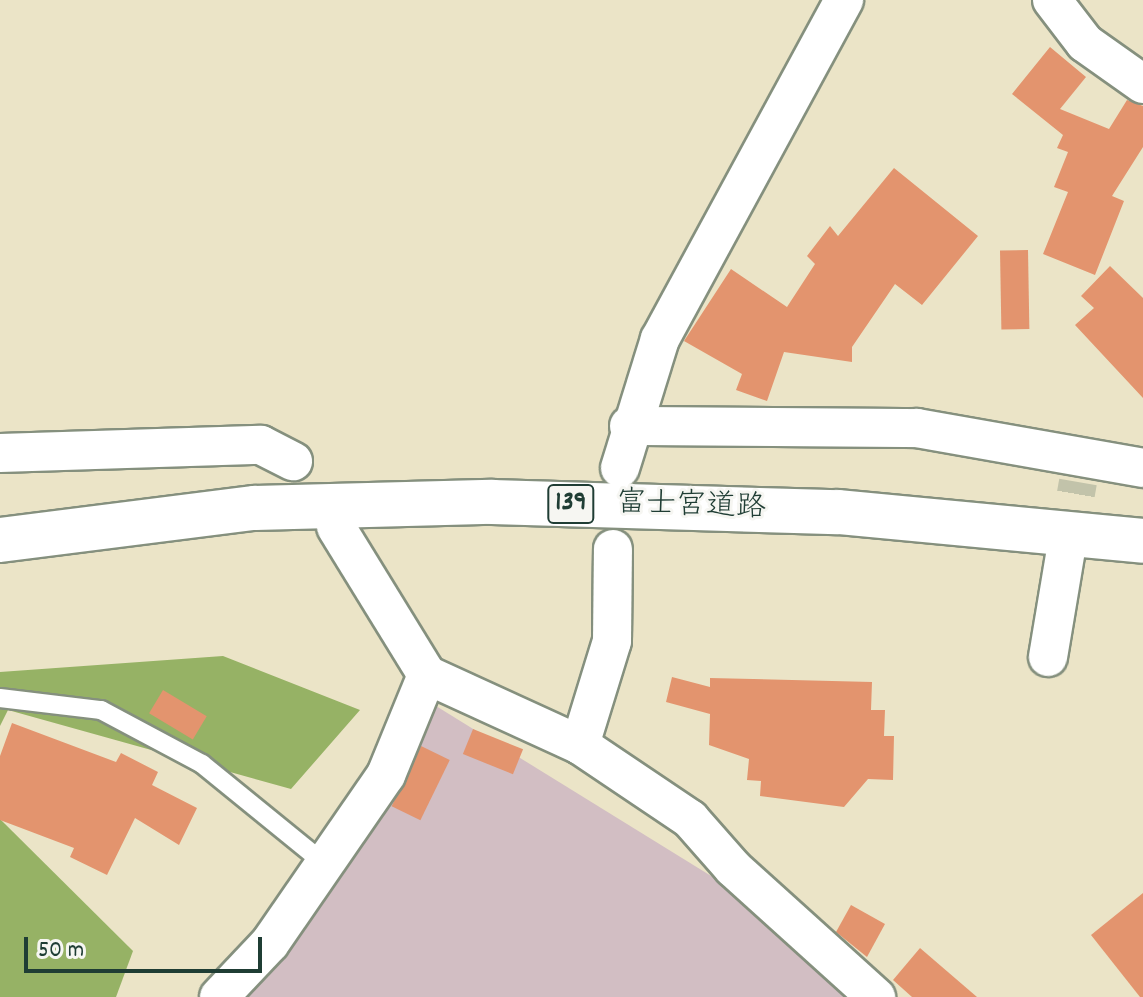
<!DOCTYPE html>
<meta charset="utf-8">
<style>
body{margin:0}
#map{position:relative;width:1143px;height:997px;overflow:hidden;background:#ebe4c7;font-family:Dekko,"Klee One",sans-serif}
div>[style]{position:absolute}
[style*='--x']{left:calc(var(--x)*1px);top:calc(var(--y)*1px);width:calc(var(--w)*1px);rotate:calc(var(--a)*1deg)}
.industrial>*{inset:0;background:#d2bec3}
.forest>*{inset:0;background:#96b265}
.building>*{inset:0;background:#e3946e;transform-origin:0 0}
.street-tunnel>*{height:38px;margin-top:-19px;transform-origin:0;background:repeating-linear-gradient(90deg,#c2c3aa 0 38px,transparent 0 57px)}
.roads{filter:drop-shadow(2px 0 #85907e) drop-shadow(-2px 0 #85907e) drop-shadow(0 2px #85907e) drop-shadow(0 -2px #85907e)}
.lane>*{height:18px;margin:-9px;padding:0 9px;transform-origin:9px;border-radius:9px;background:#fff}
.street>*{height:38px;margin:-19px;padding:0 19px;transform-origin:19px;border-radius:19px;background:#fff}
.highway>*{height:44px;margin:-22px;padding:0 22px;transform-origin:22px;border-radius:22px;background:#fff}
span{translate:-50% -50%;white-space:nowrap;text-align:center;line-height:1.15;-webkit-text-stroke:6px #f6f6f2;paint-order:stroke}
.shield-label span{padding:2px 6px;background:#f6f6f2;border:2px solid;border-radius:6px;-webkit-text-stroke-width:0}
.shield-label{font-size:28px;color:#1f3d34;font-weight:700}
.street-label{font-size:30px;color:#1f3d34}
.scale{position:absolute;left:24px;top:937px;width:238px;height:36px;box-sizing:border-box;border:4px solid #1f3d34;border-top:0;padding-left:10px;font-size:24px;line-height:28px;white-space:nowrap;color:#1f3d34;-webkit-text-stroke:6px #f6f6f2;paint-order:stroke}
</style>
<div id="map">
<div class="industrial">
<i style="clip-path:polygon(436px 706px,716px 879px,846px 997px,219px 997px)"></i>
</div>
<div class="forest">
<i style="clip-path:polygon(223px 656px,360px 710px,291px 789px,8px 710px,0 726px,0 672px)"></i>
<i style="clip-path:polygon(0 819px,133px 951px,116px 997px,0 997px)"></i>
</div>
<div class="building">
<i style="clip-path:polygon(1050px 47px,1086px 77px,1060px 109px,1109px 129px,1127px 100px,1143px 106px,1143px 147px,1112px 196px,1124px 201px,1095px 275px,1043px 254px,1068px 192px,1054px 187px,1068px 152px,1057px 148px,1063px 135px,1012px 94px)"></i>
<i style="clip-path:polygon(894px 168px,978px 236px,922px 305px,895px 284px,852px 347px,852px 362px,784px 352px,767px 401px,736px 390px,742px 374px,684px 341px,731px 269px,787px 307px,815px 264px,807px 256px,830px 226px,838px 236px)"></i>
<i style="left:1028px;top:250px;width:79px;height:28px;rotate:89deg"></i>
<i style="clip-path:polygon(1110px 266px,1143px 298px,1143px 398px,1075px 325px,1094px 308px,1081px 296px)"></i>
<i style="clip-path:polygon(672px 677px,710px 687px,710px 678px,872px 682px,871px 710px,885px 710px,884px 736px,894px 736px,893px 780px,868px 779px,844px 807px,760px 796px,761px 781px,747px 780px,749px 759px,709px 745px,710px 714px,666px 702px)"></i>
<i style="left:163px;top:690px;width:51px;height:27px;rotate:31deg"></i>
<i style="clip-path:polygon(12px 723px,116px 762px,121px 753px,158px 772px,152px 785px,197px 808px,179px 845px,135px 818px,107px 875px,70px 857px,74px 848px,0 820px,0 756px)"></i>
<i style="left:473px;top:729px;width:54px;height:27px;rotate:22deg"></i>
<i style="left:421px;top:746px;width:32px;height:67px;rotate:26deg"></i>
<i style="clip-path:polygon(1143px 893px,1143px 997px,1140px 997px,1091px 935px)"></i>
<i style="clip-path:polygon(851px 905px,885px 924px,867px 957px,836px 932px)"></i>
<i style="clip-path:polygon(920px 948px,977px 997px,912px 997px,893px 980px)"></i>
</div>
<div class="street-tunnel">
<i style="--x:1066;--y:550;--w:69;--a:-80"></i>
</div>
<div class="roads">
<div class="lane">
<i style="--x:0;--y:698;--w:102;--a:6.8"></i>
<i style="--x:101;--y:710;--w:115;--a:28.1"></i>
<i style="--x:202;--y:764;--w:159;--a:39.1"></i>
</div>
<div class="street">
<i style="--x:1052;--y:0;--w:54;--a:52.5"></i>
<i style="--x:1085;--y:43;--w:71;--a:35.3"></i>
<i style="--x:629;--y:426;--w:288;--a:0.4"></i>
<i style="--x:917;--y:428;--w:230;--a:10"></i>
<i style="--x:0;--y:453;--w:261;--a:-1.8"></i>
<i style="--x:261;--y:445;--w:36;--a:27"></i>
<i style="--x:620;--y:468;--w:135;--a:-72.8"></i>
<i style="--x:660;--y:339;--w:386;--a:-61.5"></i>
<i style="--x:336;--y:527;--w:174;--a:58.4"></i>
<i style="--x:427;--y:675;--w:168;--a:24.6"></i>
<i style="--x:580;--y:745;--w:133;--a:33.9"></i>
<i style="--x:690;--y:819;--w:65;--a:48.7"></i>
<i style="--x:733;--y:868;--w:193;--a:42.1"></i>
<i style="--x:1048;--y:657;--w:109;--a:-80.5"></i>
<i style="--x:580;--y:745;--w:109;--a:-72.9"></i>
<i style="--x:612;--y:641;--w:92;--a:-89.4"></i>
<i style="--x:219;--y:997;--w:74;--a:-46.6"></i>
<i style="--x:270;--y:943;--w:204;--a:-55.4"></i>
<i style="--x:386;--y:775;--w:108;--a:-67.7"></i>
</div>
<div class="highway">
<i style="--x:0;--y:540;--w:257;--a:-7.2"></i>
<i style="--x:255;--y:508;--w:237;--a:-1.5"></i>
<i style="--x:492;--y:502;--w:346;--a:1.7"></i>
<i style="--x:838;--y:512;--w:306;--a:5.4"></i>
</div>
</div>
<div class="shield-label">
<span style="left:571px;top:504px">139</span>
</div>
<div class="street-label">
<span style="left:691px;top:508px;rotate:2deg">富士宮道路</span>
</div>
<div class="scale">50 m</div>
</div>
